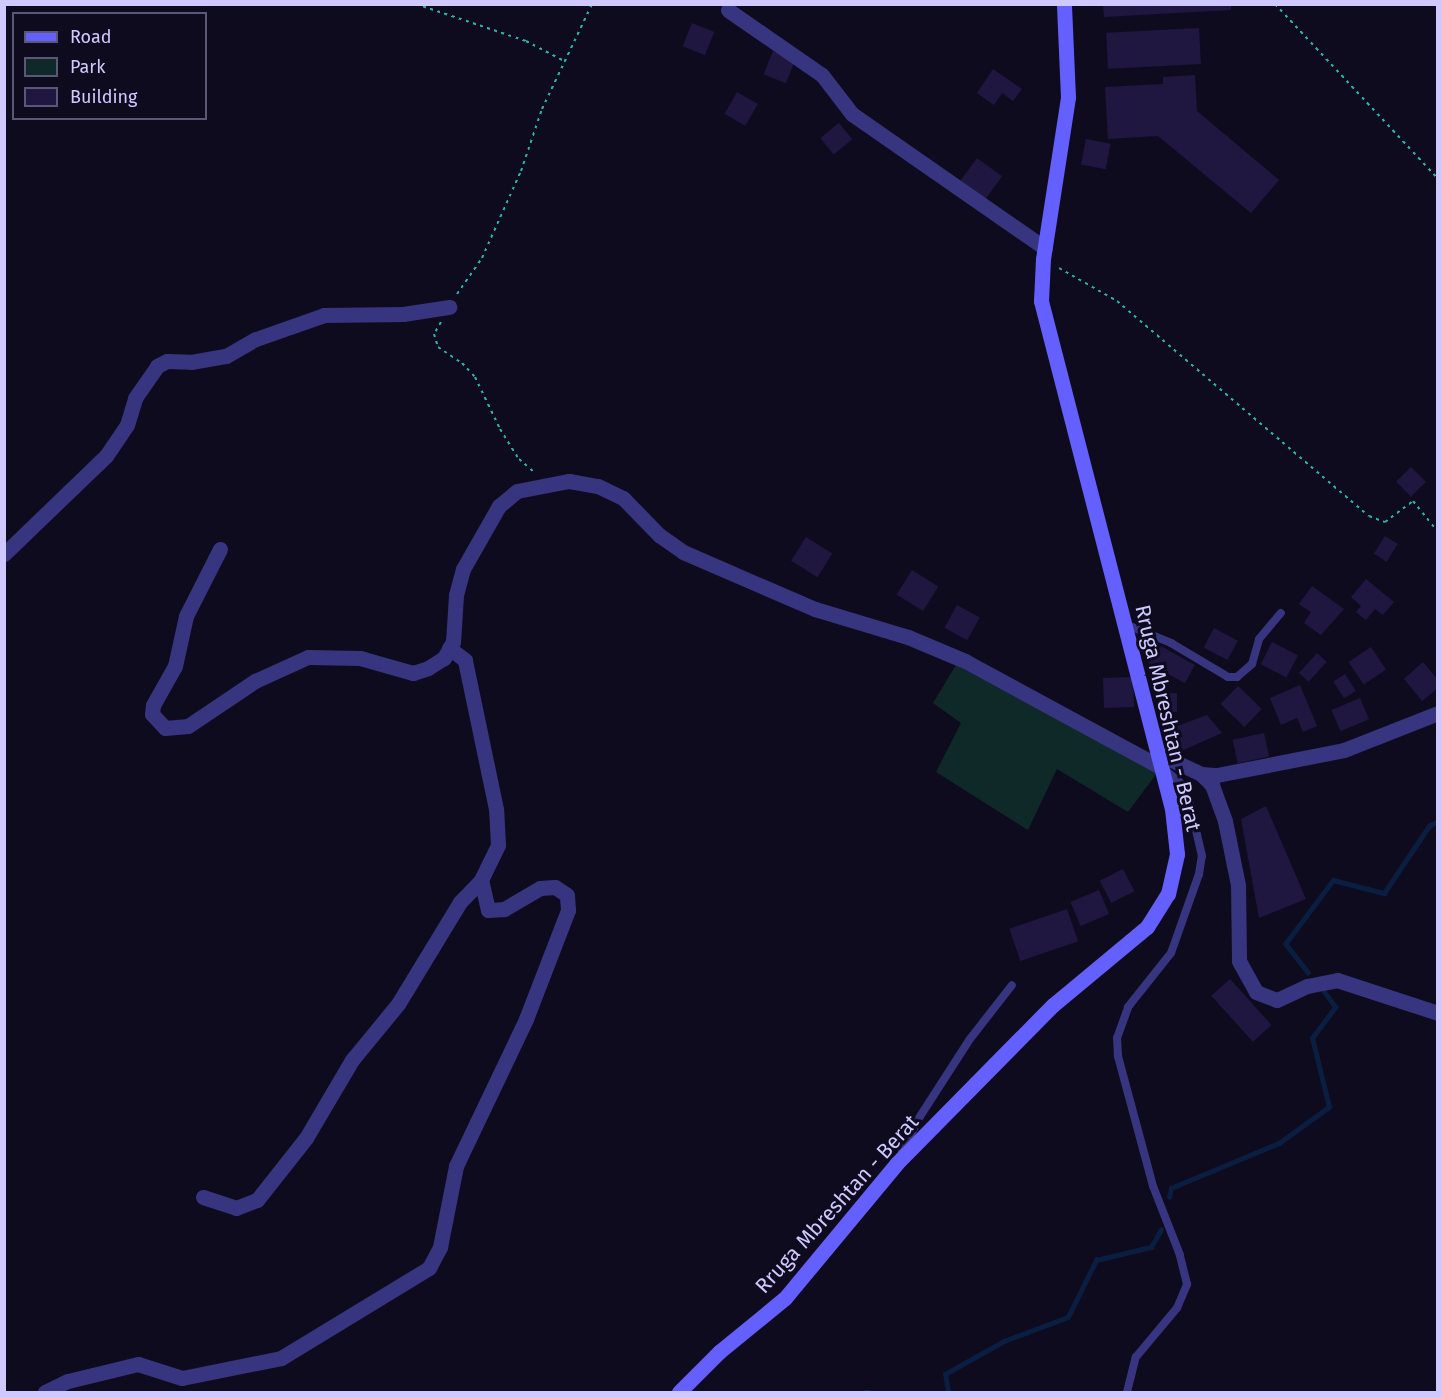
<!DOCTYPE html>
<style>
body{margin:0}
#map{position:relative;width:1442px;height:1397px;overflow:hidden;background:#0f0b1f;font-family:"Fira Sans",sans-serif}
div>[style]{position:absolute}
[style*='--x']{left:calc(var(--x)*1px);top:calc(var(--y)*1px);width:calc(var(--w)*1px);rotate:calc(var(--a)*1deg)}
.green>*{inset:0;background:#0e2928}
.stream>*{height:4.5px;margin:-2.25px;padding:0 2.25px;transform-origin:2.25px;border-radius:2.25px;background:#091e40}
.building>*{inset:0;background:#1f1740;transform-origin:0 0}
.path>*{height:2px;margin-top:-1px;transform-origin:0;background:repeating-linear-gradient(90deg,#2ab3a9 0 3px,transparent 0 7.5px)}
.lane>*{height:8px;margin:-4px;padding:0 4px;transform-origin:4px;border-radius:4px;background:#37357f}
.street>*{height:15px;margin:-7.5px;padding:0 7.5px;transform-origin:7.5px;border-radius:7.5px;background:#37357f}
.secondary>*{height:15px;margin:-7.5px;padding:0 7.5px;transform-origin:7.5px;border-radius:7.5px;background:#6360ff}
span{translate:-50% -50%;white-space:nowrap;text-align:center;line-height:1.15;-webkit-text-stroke:6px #0f0b1f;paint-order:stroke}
.street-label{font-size:21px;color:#cfc9ff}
.frame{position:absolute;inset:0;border:6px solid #cfc9ff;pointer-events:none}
.legend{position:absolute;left:12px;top:12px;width:195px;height:108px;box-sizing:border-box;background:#0f0b1f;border:2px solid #5c5779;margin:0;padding:8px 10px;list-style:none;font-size:18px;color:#cfc9ff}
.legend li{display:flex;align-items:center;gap:12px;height:30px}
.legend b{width:30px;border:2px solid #5c5779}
</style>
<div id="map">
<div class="green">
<i style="clip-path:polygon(956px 665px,1157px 773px,1128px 812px,1057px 769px,1028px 830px,936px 772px,961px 723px,933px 703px)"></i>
</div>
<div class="stream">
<i style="--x:1308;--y:973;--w:37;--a:-128"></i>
<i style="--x:1285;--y:944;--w:80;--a:-53.1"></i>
<i style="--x:1333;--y:880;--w:53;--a:14.3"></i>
<i style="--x:1384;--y:893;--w:81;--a:-56.1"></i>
<i style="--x:1429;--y:826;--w:10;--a:-29"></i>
<i style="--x:1169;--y:1197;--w:9;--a:-77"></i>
<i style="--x:1171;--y:1188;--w:117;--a:-22.6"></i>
<i style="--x:1279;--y:1143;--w:62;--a:-35.8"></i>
<i style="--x:1329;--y:1107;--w:71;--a:-103.8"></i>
<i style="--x:1312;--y:1038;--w:39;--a:-53"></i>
<i style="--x:1335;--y:1007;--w:19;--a:-126"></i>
<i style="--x:865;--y:1392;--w:4;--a:0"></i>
<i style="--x:948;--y:1392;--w:18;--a:-99"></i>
<i style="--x:945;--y:1374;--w:68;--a:-29.2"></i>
<i style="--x:1004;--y:1341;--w:68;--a:-20.6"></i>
<i style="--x:1068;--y:1317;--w:64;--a:-63.8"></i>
<i style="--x:1096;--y:1260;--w:57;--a:-13.3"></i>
<i style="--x:1151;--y:1247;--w:20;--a:-60"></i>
</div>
<div class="building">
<i style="clip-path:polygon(1103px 4px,1231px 4px,1231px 10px,1104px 17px)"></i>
<i style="left:692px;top:23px;width:24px;height:25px;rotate:22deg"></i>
<i style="left:1199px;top:28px;width:36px;height:93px;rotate:87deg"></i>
<i style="left:773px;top:51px;width:24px;height:25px;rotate:22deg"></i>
<i style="clip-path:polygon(993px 69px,1022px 89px,1013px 101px,1002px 93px,994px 105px,977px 93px)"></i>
<i style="clip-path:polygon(1195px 75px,1197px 111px,1279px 180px,1251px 213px,1158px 136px,1108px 139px,1105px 87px,1163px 84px,1163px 77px)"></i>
<i style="left:737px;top:92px;width:24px;height:25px;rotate:30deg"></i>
<i style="left:839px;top:123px;width:21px;height:24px;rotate:51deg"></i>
<i style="left:1086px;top:139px;width:25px;height:26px;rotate:11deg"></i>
<i style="left:977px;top:158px;width:31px;height:30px;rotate:36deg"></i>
<i style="left:1411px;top:467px;width:21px;height:21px;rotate:45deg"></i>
<i style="left:1385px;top:536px;width:15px;height:21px;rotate:32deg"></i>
<i style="left:806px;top:537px;width:31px;height:28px;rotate:32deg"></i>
<i style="left:912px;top:570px;width:31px;height:29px;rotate:32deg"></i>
<i style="clip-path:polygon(1366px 579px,1394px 602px,1383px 615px,1375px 609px,1366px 620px,1356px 612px,1361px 606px,1351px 597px)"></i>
<i style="clip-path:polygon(1312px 586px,1344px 609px,1321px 635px,1304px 623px,1311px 612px,1299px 604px)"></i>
<i style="left:957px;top:605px;width:26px;height:26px;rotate:29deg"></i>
<i style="left:1214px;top:628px;width:27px;height:22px;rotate:28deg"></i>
<i style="left:1272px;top:642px;width:29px;height:25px;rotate:27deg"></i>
<i style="left:1159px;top:645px;width:41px;height:21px;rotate:29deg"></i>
<i style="left:1371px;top:647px;width:27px;height:27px;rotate:56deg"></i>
<i style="left:1317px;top:653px;width:13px;height:27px;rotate:42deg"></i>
<i style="clip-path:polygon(1423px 662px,1438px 680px,1438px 688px,1422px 701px,1404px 679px)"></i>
<i style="left:1345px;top:674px;width:20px;height:14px;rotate:57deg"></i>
<i style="left:1133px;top:677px;width:30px;height:30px;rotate:88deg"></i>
<i style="clip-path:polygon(1300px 685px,1317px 726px,1303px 732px,1297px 718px,1281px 725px,1270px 698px)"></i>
<i style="left:1238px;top:686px;width:33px;height:25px;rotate:44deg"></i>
<i style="left:1163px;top:693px;width:14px;height:19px"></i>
<i style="left:1360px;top:698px;width:23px;height:31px;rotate:67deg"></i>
<i style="clip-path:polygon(1207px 715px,1222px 733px,1179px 752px,1172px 728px)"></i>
<i style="left:1264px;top:733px;width:24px;height:32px;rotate:78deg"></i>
<i style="clip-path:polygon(1266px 806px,1306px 899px,1259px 918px,1241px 819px)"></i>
<i style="left:1123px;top:869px;width:25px;height:26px;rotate:63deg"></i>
<i style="left:1099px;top:890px;width:26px;height:31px;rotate:67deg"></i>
<i style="left:1067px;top:909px;width:34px;height:61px;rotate:71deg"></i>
<i style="left:1230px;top:979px;width:62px;height:25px;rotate:48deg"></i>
</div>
<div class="path">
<i style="--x:416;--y:4;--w:116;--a:18.6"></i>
<i style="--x:526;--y:41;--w:45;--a:27.7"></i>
<i style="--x:1275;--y:4;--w:239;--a:47"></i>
<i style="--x:1059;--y:268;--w:67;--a:29.6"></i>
<i style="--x:1117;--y:301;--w:331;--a:40.5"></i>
<i style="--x:1369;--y:516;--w:17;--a:21"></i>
<i style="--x:1385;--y:522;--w:35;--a:-37"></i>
<i style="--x:1413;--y:501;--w:40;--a:51"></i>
<i style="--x:457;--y:294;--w:44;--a:-55.2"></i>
<i style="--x:482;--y:258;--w:95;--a:-65.9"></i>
<i style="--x:521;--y:171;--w:65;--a:-71.3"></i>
<i style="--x:542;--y:109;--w:116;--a:-64.5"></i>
<i style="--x:441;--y:322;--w:14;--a:120"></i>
<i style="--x:434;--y:334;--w:14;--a:73"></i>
<i style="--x:438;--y:347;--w:29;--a:34"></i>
<i style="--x:462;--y:363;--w:19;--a:47"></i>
<i style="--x:475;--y:377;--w:58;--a:64.3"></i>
<i style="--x:500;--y:429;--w:36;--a:58"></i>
<i style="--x:519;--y:459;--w:21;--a:41"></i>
</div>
<div class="lane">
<i style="--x:1125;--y:624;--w:50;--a:22.4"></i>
<i style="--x:1171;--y:643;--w:66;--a:30.8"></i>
<i style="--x:1228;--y:677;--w:9;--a:0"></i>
<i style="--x:1237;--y:677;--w:20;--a:-41"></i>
<i style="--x:1252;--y:664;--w:26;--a:-74"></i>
<i style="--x:1259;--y:639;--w:34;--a:-50"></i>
<i style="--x:902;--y:1152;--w:38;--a:-63"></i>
<i style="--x:919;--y:1118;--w:94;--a:-57.2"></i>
<i style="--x:970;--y:1039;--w:68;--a:-52.1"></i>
<i style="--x:1127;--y:1392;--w:36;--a:-76"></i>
<i style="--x:1136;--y:1357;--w:64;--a:-50.1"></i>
<i style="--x:1177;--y:1308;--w:26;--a:-67"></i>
<i style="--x:1187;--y:1284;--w:30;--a:-104"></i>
<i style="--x:1180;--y:1255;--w:74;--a:-111.4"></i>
<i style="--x:1153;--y:1186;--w:135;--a:-105.1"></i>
<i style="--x:1118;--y:1056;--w:18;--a:-93"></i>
<i style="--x:1117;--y:1038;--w:33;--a:-70"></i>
<i style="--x:1128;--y:1007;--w:69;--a:-51.5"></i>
<i style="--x:1171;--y:953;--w:84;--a:-70.5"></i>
<i style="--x:1199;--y:874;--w:18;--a:-81"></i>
<i style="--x:1202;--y:856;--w:57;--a:-103.1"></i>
<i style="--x:1189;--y:800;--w:17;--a:-114"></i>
<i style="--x:1182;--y:784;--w:23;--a:-140"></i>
</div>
<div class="street">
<i style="--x:728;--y:10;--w:114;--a:34.7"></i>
<i style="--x:822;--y:75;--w:49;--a:52.4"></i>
<i style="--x:852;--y:114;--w:235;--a:34.8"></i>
<i style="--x:220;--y:549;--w:75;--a:116.9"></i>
<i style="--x:186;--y:616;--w:51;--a:102.4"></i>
<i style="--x:175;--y:666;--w:45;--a:119.4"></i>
<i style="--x:153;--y:705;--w:9;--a:96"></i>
<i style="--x:152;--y:714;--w:19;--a:47"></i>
<i style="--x:165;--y:728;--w:23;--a:-5"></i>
<i style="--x:188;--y:726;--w:81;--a:-33.9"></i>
<i style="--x:255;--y:681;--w:58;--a:-24.4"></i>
<i style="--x:308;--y:657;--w:52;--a:1.1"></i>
<i style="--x:360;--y:658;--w:55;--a:15.8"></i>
<i style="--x:413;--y:673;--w:16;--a:-18"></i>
<i style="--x:428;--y:668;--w:19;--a:-32"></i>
<i style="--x:444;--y:658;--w:18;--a:-61"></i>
<i style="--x:453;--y:642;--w:47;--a:-86.3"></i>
<i style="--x:456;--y:595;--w:27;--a:-75"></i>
<i style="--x:463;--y:569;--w:73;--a:-60.3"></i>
<i style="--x:499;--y:506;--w:23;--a:-40"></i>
<i style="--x:517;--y:491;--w:53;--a:-10.9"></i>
<i style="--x:569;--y:481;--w:29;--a:10"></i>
<i style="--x:598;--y:486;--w:28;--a:26"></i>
<i style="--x:623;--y:498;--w:52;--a:45.8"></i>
<i style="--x:659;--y:535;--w:29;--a:35"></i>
<i style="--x:683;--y:552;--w:144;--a:23.4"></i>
<i style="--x:815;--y:609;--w:97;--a:16.8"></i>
<i style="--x:908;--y:637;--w:62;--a:22.8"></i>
<i style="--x:965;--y:661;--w:222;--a:28.5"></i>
<i style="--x:4;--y:554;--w:141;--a:-43.9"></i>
<i style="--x:106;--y:456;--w:37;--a:-56"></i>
<i style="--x:127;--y:425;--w:28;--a:-73"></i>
<i style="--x:135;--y:398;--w:39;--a:-55"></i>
<i style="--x:157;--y:366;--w:11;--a:-27"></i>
<i style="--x:167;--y:361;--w:24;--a:2"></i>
<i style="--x:191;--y:362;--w:36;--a:-10"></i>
<i style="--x:226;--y:356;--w:34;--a:-30"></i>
<i style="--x:256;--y:339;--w:72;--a:-19.4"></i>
<i style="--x:324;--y:315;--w:79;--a:-0.7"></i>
<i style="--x:403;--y:314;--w:47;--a:-8.7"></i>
<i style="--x:1157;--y:753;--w:49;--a:25.5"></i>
<i style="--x:1201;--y:774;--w:16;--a:4"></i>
<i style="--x:1217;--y:775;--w:129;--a:-11.1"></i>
<i style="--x:1344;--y:750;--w:101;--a:-21.5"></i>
<i style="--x:1201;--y:774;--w:16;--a:45"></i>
<i style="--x:1212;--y:785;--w:38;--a:70"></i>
<i style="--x:1225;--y:821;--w:65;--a:78.5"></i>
<i style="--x:1238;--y:885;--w:76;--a:89.2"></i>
<i style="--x:1239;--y:961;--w:35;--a:61"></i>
<i style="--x:1256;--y:992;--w:22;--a:21"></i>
<i style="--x:1277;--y:1000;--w:33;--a:-25"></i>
<i style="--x:1307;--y:986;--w:31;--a:-11"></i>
<i style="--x:1337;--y:980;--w:106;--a:18.1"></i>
<i style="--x:203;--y:1197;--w:35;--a:18"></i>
<i style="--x:236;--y:1208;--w:22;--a:-21"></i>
<i style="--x:257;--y:1200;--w:79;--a:-51.7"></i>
<i style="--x:306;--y:1138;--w:91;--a:-59.5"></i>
<i style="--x:352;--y:1060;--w:72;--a:-50.6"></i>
<i style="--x:398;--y:1004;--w:119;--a:-58.7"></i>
<i style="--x:460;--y:902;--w:30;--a:-46"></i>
<i style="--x:45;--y:1392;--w:25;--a:-26"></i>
<i style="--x:68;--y:1381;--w:72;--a:-13.7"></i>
<i style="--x:138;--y:1364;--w:46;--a:17.7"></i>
<i style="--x:182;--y:1378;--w:101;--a:-11.4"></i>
<i style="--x:281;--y:1358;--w:173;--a:-31.3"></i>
<i style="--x:429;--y:1268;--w:24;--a:-62"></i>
<i style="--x:440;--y:1247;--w:83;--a:-78.8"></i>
<i style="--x:456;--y:1166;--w:163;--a:-64.5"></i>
<i style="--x:526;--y:1019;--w:117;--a:-68.9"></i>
<i style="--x:568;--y:910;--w:15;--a:-94"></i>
<i style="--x:567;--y:895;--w:14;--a:-146"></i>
<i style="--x:555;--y:887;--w:15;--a:176"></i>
<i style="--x:540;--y:888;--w:42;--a:149.7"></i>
<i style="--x:504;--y:909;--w:16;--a:176"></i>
<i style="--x:488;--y:910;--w:31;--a:-103"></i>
<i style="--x:481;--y:880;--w:39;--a:-64"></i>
<i style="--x:498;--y:845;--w:36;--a:-93"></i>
<i style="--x:496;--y:809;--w:152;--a:-101.8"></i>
<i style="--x:465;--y:660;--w:20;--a:-143"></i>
</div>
<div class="secondary">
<i style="--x:679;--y:1392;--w:57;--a:-45"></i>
<i style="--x:719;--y:1352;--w:85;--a:-39.3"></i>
<i style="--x:785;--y:1298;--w:175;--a:-50.3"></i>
<i style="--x:897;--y:1163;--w:222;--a:-45.4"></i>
<i style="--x:1053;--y:1005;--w:122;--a:-39.7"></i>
<i style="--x:1147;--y:927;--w:39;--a:-58"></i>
<i style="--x:1168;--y:894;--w:41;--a:-77.3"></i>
<i style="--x:1177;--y:854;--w:45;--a:-96.3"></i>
<i style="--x:1172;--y:809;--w:525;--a:-104.46"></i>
<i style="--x:1041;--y:301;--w:42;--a:-87.3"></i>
<i style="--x:1043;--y:259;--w:164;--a:-81.2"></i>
<i style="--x:1068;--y:97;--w:93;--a:-92.5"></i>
</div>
<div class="street-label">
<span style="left:1168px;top:718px;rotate:77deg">Rruga Mbreshtan - Berat</span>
<span style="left:837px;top:1204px;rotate:-48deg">Rruga Mbreshtan - Berat</span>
</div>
<div class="frame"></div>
<ul class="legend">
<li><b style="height:8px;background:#6360ff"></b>Road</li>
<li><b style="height:16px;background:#0e2928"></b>Park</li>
<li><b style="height:16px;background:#1f1740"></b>Building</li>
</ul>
</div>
